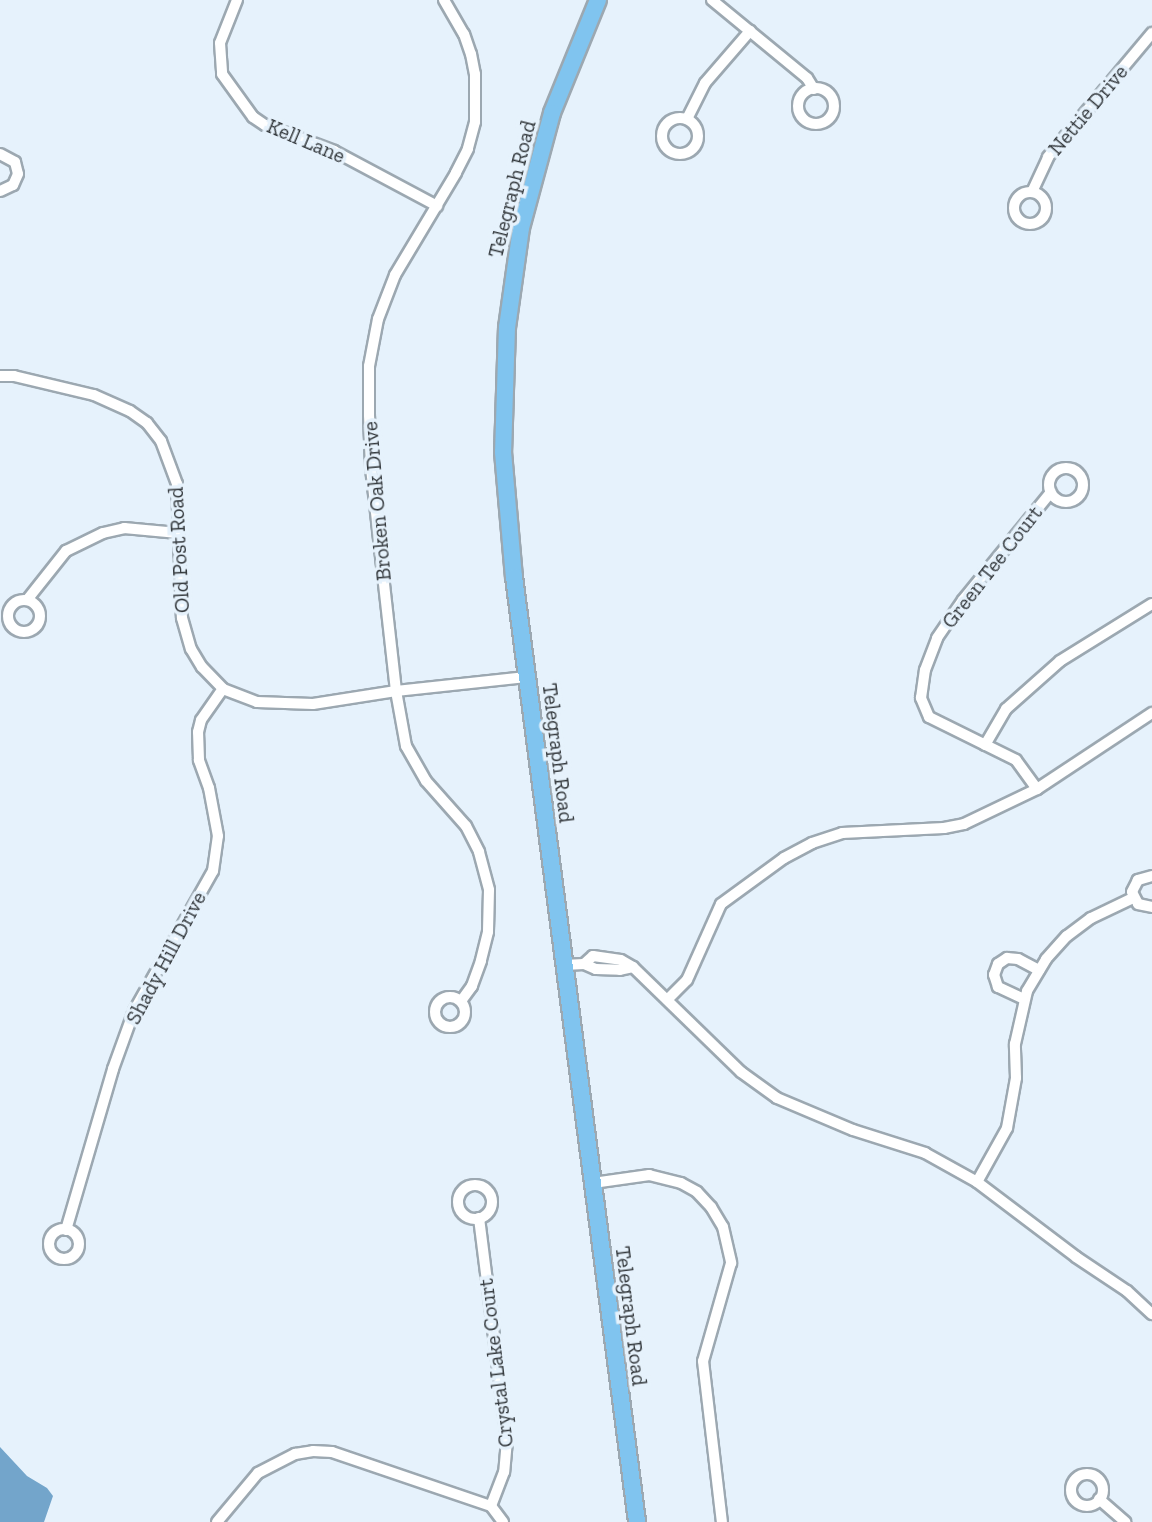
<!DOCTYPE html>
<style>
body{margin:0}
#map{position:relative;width:1152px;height:1522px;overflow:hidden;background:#e6f2fc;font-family:"Zilla Slab",serif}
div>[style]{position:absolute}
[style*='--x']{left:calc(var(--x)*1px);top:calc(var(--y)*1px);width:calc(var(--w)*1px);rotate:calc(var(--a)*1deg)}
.water>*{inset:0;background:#73a5cb}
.roads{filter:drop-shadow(2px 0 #9ca8b1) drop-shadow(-2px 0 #9ca8b1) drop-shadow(0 2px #9ca8b1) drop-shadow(0 -2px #9ca8b1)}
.street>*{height:10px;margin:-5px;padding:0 5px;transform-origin:5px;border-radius:5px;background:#fff}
.street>.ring{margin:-5px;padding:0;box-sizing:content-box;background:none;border:10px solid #fff;border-radius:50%}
.primary>*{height:16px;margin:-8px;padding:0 8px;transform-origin:8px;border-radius:8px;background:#80c4ef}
span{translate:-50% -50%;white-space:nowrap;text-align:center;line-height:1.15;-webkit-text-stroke:7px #e6f2fc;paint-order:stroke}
.street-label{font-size:21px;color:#33383c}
</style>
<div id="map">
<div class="water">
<i style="clip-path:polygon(0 1447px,27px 1476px,47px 1488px,53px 1496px,44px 1522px,0 1522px)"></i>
</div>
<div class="roads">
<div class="street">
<i style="--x:237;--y:0;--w:46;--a:111.6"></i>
<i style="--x:220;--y:43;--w:31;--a:86"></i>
<i style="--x:222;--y:74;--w:53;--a:54.2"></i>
<i style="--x:253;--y:117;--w:14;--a:34"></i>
<i style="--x:265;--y:125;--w:74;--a:20.6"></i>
<i style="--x:334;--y:151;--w:117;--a:28.1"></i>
<i style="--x:444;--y:0;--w:39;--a:60"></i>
<i style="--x:464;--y:34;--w:21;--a:71"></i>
<i style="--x:471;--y:54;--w:20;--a:79"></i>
<i style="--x:475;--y:74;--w:48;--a:90"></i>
<i style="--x:475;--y:122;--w:28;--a:105"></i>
<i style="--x:468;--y:149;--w:27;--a:117"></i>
<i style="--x:456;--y:173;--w:119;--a:120.9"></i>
<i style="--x:395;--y:275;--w:47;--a:111.1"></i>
<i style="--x:378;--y:319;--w:48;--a:100.8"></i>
<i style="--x:369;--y:366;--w:49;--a:90"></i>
<i style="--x:369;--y:415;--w:53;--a:87.8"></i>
<i style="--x:371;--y:468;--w:224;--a:83.6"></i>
<i style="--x:396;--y:691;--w:56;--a:79.7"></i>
<i style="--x:406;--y:746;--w:40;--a:60.3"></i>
<i style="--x:426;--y:781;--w:60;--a:48.4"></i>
<i style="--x:466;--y:826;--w:29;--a:63"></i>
<i style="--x:479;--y:852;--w:39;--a:75"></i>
<i style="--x:489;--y:890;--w:42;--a:91.4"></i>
<i style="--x:488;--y:932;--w:30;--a:104"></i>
<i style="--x:481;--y:961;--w:27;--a:110"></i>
<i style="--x:472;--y:986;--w:19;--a:126"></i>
<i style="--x:712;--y:0;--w:123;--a:39.4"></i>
<i style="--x:807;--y:78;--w:13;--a:58"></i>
<i class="ring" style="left:798px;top:88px;width:26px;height:26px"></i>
<i class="ring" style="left:662px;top:118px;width:26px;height:26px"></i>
<i style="--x:687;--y:119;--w:40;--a:-63.4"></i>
<i style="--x:705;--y:83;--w:69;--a:-49.1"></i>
<i style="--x:0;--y:154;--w:17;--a:28"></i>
<i style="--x:15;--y:162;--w:12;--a:76"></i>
<i style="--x:18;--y:174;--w:12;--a:114"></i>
<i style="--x:13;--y:185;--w:14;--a:155"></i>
<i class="ring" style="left:1014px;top:192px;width:22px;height:22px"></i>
<i style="--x:1032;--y:192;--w:38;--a:-65"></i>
<i style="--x:1048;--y:157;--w:162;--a:-50"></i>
<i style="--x:0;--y:376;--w:14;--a:0"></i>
<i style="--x:14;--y:376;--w:82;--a:13.4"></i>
<i style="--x:94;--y:395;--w:39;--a:24"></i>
<i style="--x:130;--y:411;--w:21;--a:35"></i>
<i style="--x:147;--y:423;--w:23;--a:52"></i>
<i style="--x:161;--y:441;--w:46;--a:69.6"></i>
<i style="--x:177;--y:484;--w:134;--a:87.9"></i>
<i style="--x:182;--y:618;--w:32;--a:74"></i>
<i style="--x:191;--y:649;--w:21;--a:59"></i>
<i style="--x:202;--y:667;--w:30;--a:46"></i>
<i style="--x:223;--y:689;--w:36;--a:21"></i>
<i style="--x:257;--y:702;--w:56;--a:2"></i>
<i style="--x:313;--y:704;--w:84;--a:-8.9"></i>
<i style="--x:396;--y:691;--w:131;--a:-6.1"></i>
<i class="ring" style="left:1049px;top:468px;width:24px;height:24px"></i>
<i class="ring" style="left:8px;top:600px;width:22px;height:22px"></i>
<i style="--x:27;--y:600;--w:63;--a:-51.5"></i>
<i style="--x:66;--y:551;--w:41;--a:-25.9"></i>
<i style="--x:103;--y:533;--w:22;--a:-13"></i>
<i style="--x:124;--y:528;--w:54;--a:5.3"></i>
<i style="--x:985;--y:745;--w:42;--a:-59.7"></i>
<i style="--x:1006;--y:709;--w:72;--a:-41.6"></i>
<i style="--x:1060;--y:661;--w:108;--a:-31.8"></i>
<i style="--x:1037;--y:789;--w:36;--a:-126"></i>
<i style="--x:1016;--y:760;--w:97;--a:-153.7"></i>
<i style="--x:929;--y:717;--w:21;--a:-113"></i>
<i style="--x:921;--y:698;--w:28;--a:-82"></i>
<i style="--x:925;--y:670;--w:34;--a:-69"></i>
<i style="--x:937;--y:638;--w:46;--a:-55.6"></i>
<i style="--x:963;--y:600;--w:139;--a:-50.8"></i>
<i style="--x:1152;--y:876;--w:15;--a:164"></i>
<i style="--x:1138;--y:880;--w:13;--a:117"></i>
<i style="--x:1132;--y:892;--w:13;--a:63"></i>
<i style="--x:1138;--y:904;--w:14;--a:12"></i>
<i style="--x:584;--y:964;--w:12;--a:-42"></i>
<i style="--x:593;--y:956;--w:28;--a:8"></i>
<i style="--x:621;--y:960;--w:14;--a:30"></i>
<i style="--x:564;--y:965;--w:20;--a:-3"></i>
<i style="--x:584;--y:964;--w:13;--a:23"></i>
<i style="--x:596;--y:969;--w:24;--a:2"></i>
<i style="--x:620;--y:970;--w:13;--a:-13"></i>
<i style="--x:633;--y:967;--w:151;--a:44.2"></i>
<i style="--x:741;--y:1072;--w:44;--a:35.8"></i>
<i style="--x:777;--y:1098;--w:82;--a:22.8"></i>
<i style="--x:853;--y:1130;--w:76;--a:17.7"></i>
<i style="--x:925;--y:1153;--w:60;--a:29.1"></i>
<i style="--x:977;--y:1182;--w:124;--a:37.1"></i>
<i style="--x:1076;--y:1257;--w:61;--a:33.7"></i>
<i style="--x:1127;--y:1291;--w:34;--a:43"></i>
<i class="ring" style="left:435px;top:997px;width:20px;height:20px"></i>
<i style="--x:669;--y:998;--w:25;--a:-45"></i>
<i style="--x:687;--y:980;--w:83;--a:-65.9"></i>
<i style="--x:721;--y:904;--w:78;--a:-36.1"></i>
<i style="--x:784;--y:858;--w:32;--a:-28"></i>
<i style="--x:812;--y:843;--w:32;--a:-18"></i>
<i style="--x:842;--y:833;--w:102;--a:-2.8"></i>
<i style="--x:944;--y:828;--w:20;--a:-11"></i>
<i style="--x:964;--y:824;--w:81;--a:-25.6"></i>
<i style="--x:1037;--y:789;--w:138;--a:-33.5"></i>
<i style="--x:1024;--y:999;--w:29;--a:-155"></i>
<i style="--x:998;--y:987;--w:13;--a:-108"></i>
<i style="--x:994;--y:975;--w:12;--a:-70"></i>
<i style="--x:998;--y:964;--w:11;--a:-34"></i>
<i style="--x:1007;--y:958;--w:11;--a:5"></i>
<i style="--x:1018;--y:959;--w:24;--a:28"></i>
<i style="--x:977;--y:1182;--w:62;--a:-60.9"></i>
<i style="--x:1007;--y:1128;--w:51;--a:-79.8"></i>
<i style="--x:1016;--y:1078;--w:34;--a:-92"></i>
<i style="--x:1015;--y:1044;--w:54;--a:-77.2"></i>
<i style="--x:1027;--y:991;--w:37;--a:-59"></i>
<i style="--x:1046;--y:959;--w:31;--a:-48"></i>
<i style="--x:1067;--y:936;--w:30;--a:-37"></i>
<i style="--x:1091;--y:918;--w:47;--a:-25.5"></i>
<i style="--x:593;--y:1183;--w:57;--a:-8.1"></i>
<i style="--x:649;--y:1175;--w:33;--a:14"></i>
<i style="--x:681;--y:1183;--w:18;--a:29"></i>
<i style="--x:697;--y:1192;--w:21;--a:47"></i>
<i style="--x:711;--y:1207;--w:23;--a:59"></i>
<i style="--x:723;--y:1227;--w:37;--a:77"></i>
<i style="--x:731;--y:1263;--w:102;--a:105.9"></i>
<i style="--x:703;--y:1361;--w:162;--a:83.3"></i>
<i class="ring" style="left:458px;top:1185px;width:24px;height:24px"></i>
<i style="--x:479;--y:1218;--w:224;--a:82.8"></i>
<i style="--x:507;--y:1440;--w:32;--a:95"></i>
<i style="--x:504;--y:1472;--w:36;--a:111"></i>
<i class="ring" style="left:49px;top:1229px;width:20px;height:20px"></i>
<i style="--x:66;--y:1230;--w:168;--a:-73.7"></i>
<i style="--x:113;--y:1069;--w:62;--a:-70.1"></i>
<i style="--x:134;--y:1011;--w:161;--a:-60.6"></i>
<i style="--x:213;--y:871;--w:35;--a:-82"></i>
<i style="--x:218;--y:836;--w:49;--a:-100.6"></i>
<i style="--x:209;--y:788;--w:30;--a:-110"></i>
<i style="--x:199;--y:760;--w:28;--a:-92"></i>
<i style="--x:198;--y:732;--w:12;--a:-76"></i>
<i style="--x:201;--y:720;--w:38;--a:-55"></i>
<i class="ring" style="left:1071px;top:1474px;width:22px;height:22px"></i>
<i style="--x:1099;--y:1499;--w:35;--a:41"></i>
<i style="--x:217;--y:1522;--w:64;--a:-50.1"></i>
<i style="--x:258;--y:1473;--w:42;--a:-27.2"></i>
<i style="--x:295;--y:1454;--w:18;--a:-9"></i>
<i style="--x:313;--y:1451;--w:19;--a:3"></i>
<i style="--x:332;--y:1452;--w:168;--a:18.8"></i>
<i style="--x:491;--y:1506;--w:20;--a:53"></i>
</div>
<div class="primary">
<i style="--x:598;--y:0;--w:122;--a:112.2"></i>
<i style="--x:552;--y:113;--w:119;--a:105.1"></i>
<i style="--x:521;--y:228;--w:100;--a:98"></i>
<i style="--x:507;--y:327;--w:125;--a:91.8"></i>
<i style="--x:503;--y:452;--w:125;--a:85"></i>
<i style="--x:514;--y:577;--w:953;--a:82.58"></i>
</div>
</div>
<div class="street-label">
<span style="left:1088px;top:110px;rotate:-50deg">Nettie Drive</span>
<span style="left:306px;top:141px;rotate:23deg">Kell Lane</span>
<span style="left:512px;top:189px;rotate:-76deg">Telegraph Road</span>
<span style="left:377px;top:501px;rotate:-95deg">Broken Oak Drive</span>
<span style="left:179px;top:550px;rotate:-93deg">Old Post Road</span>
<span style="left:992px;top:567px;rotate:-52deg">Green Tee Court</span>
<span style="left:558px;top:753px;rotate:83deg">Telegraph Road</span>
<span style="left:166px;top:958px;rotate:-62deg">Shady Hill Drive</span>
<span style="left:631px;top:1316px;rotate:83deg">Telegraph Road</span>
<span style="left:496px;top:1363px;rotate:-97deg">Crystal Lake Court</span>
</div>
</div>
